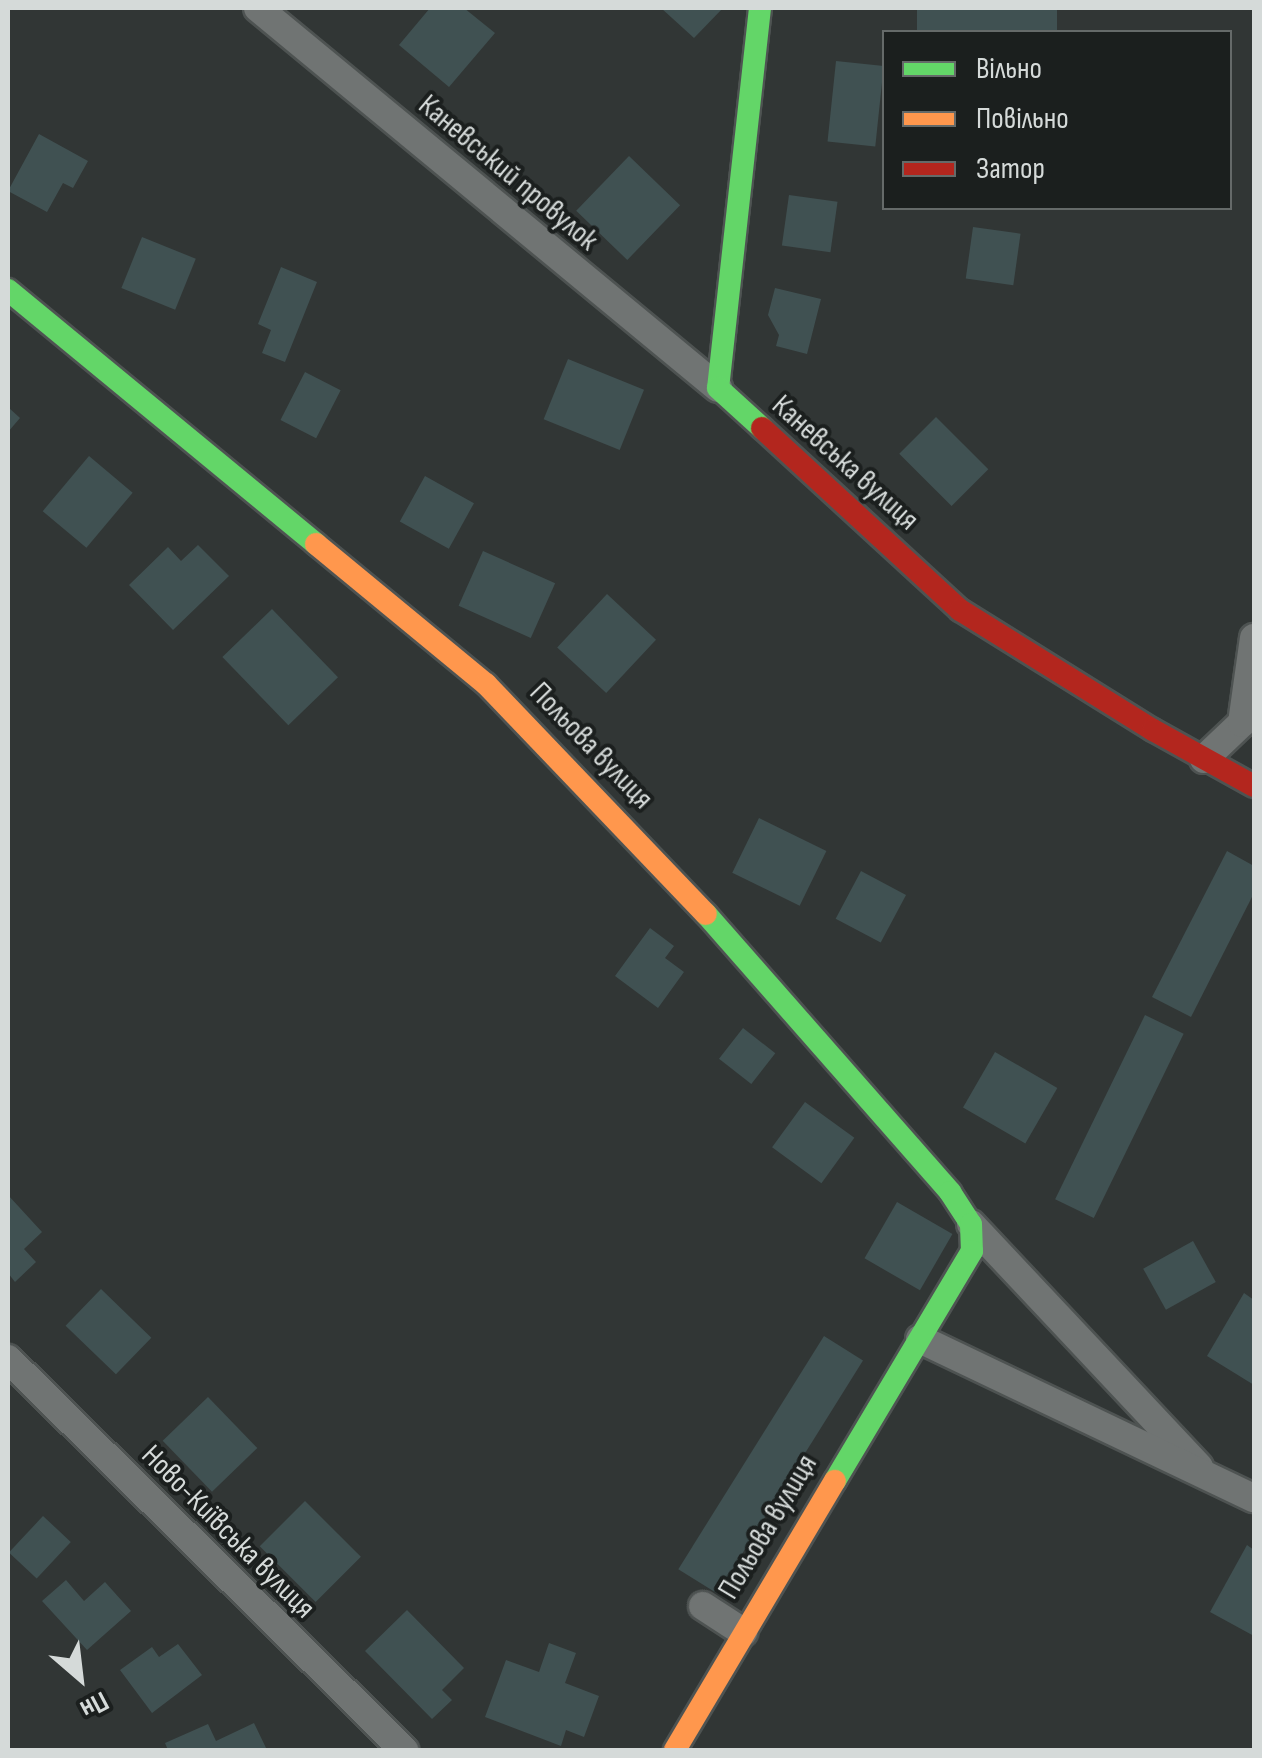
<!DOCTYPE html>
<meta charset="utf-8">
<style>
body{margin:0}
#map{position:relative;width:1262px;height:1758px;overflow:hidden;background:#313635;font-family:"Sofia Sans Condensed",sans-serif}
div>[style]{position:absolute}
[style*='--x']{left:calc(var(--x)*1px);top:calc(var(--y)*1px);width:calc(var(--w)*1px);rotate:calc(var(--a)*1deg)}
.building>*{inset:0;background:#405152;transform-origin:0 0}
.roads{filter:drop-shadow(2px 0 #4e5352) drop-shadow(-2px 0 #4e5352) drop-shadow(0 2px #4e5352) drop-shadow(0 -2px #4e5352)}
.street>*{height:28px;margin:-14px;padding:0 14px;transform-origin:14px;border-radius:14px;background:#707473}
.fast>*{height:22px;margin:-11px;padding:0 11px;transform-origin:11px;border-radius:11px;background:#63d668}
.slow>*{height:22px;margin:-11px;padding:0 11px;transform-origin:11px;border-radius:11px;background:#ff974d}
.jam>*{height:22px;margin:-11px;padding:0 11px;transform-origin:11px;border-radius:11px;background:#b3261e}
span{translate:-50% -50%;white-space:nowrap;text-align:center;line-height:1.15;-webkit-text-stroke:8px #1b1f1e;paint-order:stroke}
.street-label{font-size:30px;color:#d5dad9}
.frame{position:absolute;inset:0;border:10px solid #d5dad9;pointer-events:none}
.legend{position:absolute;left:882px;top:30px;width:350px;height:180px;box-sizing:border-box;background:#1b1f1e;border:2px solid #656a69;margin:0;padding:12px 18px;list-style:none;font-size:30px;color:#d5dad9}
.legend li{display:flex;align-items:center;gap:20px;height:50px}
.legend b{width:50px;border:2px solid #656a69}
.north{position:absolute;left:30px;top:1628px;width:100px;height:100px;-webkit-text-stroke:8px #1b1f1e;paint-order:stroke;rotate:152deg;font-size:28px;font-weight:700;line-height:40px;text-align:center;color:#d5dad9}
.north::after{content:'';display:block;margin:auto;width:35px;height:45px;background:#d5dad9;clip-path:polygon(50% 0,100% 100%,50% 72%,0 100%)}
</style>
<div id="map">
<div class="building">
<i style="clip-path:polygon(430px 8px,464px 8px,495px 33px,449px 87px,399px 45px)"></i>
<i style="clip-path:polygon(661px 8px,723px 8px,694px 38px)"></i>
<i style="left:917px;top:8px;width:140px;height:24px"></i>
<i style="left:836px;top:61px;width:48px;height:81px;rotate:6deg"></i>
<i style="clip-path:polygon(39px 134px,88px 161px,73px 188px,63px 183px,47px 212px,8px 191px)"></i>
<i style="left:629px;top:156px;width:71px;height:76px;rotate:44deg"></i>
<i style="left:789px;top:195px;width:49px;height:51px;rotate:8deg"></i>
<i style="left:973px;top:227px;width:48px;height:52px;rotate:8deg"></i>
<i style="left:142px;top:237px;width:58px;height:55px;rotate:22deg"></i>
<i style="clip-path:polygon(281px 267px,317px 282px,285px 362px,262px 353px,271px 330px,258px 324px)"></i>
<i style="clip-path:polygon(775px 288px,821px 299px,807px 354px,776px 346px,779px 335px,768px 315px)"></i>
<i style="left:568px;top:359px;width:82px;height:65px;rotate:22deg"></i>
<i style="left:305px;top:372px;width:40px;height:54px;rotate:27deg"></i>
<i style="clip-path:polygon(8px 407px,20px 418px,8px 432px)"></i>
<i style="left:936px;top:417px;width:74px;height:52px;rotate:45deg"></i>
<i style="left:89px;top:456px;width:57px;height:72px;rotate:40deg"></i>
<i style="left:425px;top:476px;width:56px;height:52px;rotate:29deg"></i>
<i style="clip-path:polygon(198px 545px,229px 576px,173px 630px,129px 585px,168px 547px,181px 561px)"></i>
<i style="left:483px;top:551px;width:79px;height:60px;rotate:24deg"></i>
<i style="left:607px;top:594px;width:67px;height:73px;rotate:43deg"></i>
<i style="left:272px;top:609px;width:95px;height:69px;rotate:46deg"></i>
<i style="left:759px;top:818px;width:75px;height:61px;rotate:26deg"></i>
<i style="clip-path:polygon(1227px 851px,1254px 866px,1254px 893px,1191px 1017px,1152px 997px)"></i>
<i style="left:861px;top:871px;width:51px;height:54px;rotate:28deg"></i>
<i style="clip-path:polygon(650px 928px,674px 946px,665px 958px,684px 972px,658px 1008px,615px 976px)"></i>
<i style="left:1145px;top:1015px;width:43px;height:205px;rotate:26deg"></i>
<i style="left:743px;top:1028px;width:41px;height:39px;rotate:38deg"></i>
<i style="left:995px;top:1052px;width:72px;height:64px;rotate:30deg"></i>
<i style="left:805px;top:1102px;width:61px;height:56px;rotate:36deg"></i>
<i style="clip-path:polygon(8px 1195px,42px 1232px,24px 1249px,36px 1262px,15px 1282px,8px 1273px)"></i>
<i style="left:897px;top:1202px;width:64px;height:65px;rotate:30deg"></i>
<i style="left:1193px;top:1241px;width:47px;height:57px;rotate:61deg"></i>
<i style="left:101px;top:1289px;width:70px;height:51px;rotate:44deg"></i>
<i style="clip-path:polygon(1244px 1293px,1254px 1300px,1254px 1385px,1207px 1356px)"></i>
<i style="left:824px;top:1336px;width:46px;height:275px;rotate:32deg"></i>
<i style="left:208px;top:1397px;width:71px;height:63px;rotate:46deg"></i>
<i style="left:305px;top:1501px;width:79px;height:64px;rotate:45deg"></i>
<i style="left:43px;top:1516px;width:38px;height:50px;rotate:43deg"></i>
<i style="clip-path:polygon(1247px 1545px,1254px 1550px,1254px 1636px,1210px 1612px)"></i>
<i style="clip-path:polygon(66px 1580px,84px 1601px,105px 1582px,131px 1611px,87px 1650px,42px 1601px)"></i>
<i style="clip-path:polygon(407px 1610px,464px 1668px,442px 1690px,452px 1700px,432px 1719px,365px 1651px)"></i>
<i style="clip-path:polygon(549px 1643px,576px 1653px,565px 1683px,599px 1696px,584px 1737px,566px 1730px,561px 1746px,485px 1717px,506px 1660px,539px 1672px)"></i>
<i style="clip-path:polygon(178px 1644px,202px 1675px,152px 1713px,120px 1670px,152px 1647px,159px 1657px)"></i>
<i style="clip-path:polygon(254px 1723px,267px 1750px,168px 1750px,165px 1743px,208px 1724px,216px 1741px)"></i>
</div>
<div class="roads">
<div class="street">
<i style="--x:258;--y:8;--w:597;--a:39.56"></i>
<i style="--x:1204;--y:759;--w:52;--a:-43.5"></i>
<i style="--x:1242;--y:723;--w:86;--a:-82"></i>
<i style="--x:971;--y:1224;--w:333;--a:46.8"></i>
<i style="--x:920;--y:1339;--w:370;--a:25.5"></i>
<i style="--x:8;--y:1359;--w:557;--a:44.64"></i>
<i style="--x:703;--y:1606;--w:48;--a:33"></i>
</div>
<div class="fast">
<i style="--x:760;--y:8;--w:382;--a:96.3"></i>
<i style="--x:718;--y:388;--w:59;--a:42.3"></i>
<i style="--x:8;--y:290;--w:399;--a:39.5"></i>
<i style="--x:706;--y:914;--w:370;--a:48.7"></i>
<i style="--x:950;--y:1192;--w:38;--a:57"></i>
<i style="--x:971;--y:1224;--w:27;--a:88"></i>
<i style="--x:972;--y:1251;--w:268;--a:120.8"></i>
</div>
<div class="slow">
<i style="--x:316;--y:544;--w:220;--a:39.5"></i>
<i style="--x:486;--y:684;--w:318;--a:46.3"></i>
<i style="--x:675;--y:1750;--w:313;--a:-59.3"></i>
</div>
<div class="jam">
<i style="--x:762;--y:428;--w:269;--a:42.6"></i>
<i style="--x:960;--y:610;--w:227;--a:31.9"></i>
<i style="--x:1153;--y:730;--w:115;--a:29"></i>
</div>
</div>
<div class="street-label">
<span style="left:508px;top:173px;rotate:40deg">Каневський провулок</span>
<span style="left:845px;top:463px;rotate:42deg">Каневська вулиця</span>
<span style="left:591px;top:746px;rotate:46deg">Польова вулиця</span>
<span style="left:768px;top:1527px;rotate:-59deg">Польова вулиця</span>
<span style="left:228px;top:1532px;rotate:45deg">Ново-Київська вулиця</span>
</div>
<div class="frame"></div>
<ul class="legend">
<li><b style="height:12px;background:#63d668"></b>Вільно</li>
<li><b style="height:12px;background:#ff974d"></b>Повільно</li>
<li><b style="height:12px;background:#b3261e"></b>Затор</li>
</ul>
<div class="north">Пн</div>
</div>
